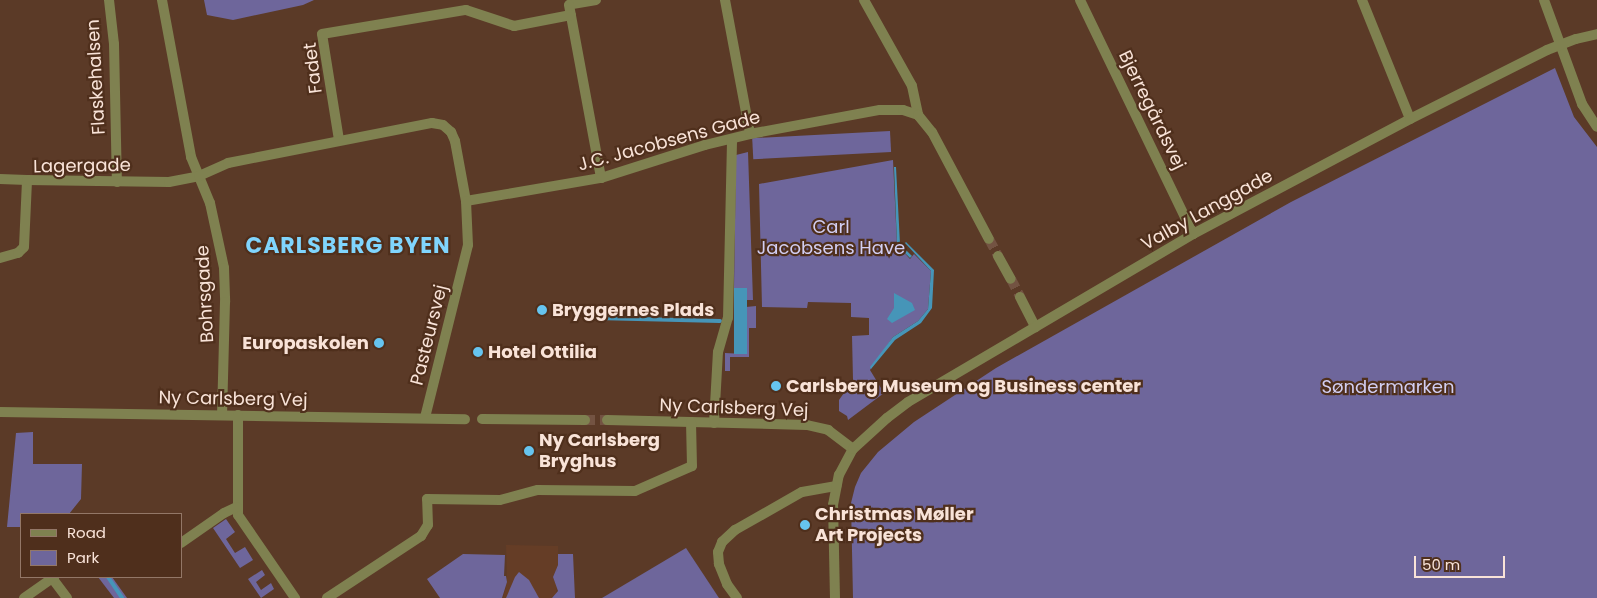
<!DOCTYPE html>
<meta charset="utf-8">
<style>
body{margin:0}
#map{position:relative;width:1597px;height:598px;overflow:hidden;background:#5b3a27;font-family:Poppins,sans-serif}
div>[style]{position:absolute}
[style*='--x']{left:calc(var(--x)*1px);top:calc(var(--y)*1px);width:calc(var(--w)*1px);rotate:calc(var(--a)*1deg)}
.built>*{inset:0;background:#653d26}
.green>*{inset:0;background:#6e669b;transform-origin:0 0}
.water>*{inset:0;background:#4695b8;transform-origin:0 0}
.stream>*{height:4px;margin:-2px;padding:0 2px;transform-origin:2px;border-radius:2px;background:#4695b8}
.minor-tunnel>*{height:10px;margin-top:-5px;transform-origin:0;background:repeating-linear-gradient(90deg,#735342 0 10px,transparent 0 15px)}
.pedestrian>*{height:10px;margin:-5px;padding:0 5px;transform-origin:5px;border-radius:5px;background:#7f8150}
.minor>*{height:10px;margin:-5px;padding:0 5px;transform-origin:5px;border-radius:5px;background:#7f8150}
.tertiary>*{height:10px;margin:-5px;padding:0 5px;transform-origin:5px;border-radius:5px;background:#7f8150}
.dots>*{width:14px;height:14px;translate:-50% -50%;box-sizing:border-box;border:2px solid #4f2f1c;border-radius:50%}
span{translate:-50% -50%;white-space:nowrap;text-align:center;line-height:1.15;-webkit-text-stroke:4.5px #4f2f1c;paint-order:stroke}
.street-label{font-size:18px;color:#f9e3d8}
.park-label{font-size:18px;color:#d2cef2}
.poi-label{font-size:18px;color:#f9e3d8;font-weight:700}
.left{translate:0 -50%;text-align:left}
.right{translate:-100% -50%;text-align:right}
.district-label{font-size:22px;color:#80d5fd;font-weight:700;letter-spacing:1px}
.legend{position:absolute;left:20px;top:513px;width:162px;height:65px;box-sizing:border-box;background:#4f2f1c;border:1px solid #937767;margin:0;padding:6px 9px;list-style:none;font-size:15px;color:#f9e3d8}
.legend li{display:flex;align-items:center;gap:10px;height:25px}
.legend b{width:25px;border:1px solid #937767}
.scale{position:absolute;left:1414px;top:556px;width:91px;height:22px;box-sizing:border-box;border:2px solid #f9e3d8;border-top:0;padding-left:6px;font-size:15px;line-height:18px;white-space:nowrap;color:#f9e3d8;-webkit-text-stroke:4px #4f2f1c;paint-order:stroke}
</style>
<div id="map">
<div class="built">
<i style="clip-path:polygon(506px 545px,558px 546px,558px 565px,553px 577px,557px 586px,556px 595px,552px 598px,503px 598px,507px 582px)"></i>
</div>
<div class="green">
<i style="clip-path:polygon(204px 0,314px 0,303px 5px,233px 20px,207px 15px)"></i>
<i style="clip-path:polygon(1555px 68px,1574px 117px,1597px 147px,1597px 598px,853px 598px,851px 503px,855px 487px,861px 473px,878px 452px,914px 422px,996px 368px,1291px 202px)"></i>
<i style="left:890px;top:131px;width:21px;height:138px;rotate:87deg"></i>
<i style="clip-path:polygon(748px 152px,753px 300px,746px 300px,746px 288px,734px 288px,736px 155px)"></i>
<i style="clip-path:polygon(893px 160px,897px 245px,910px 259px,914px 254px,931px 271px,928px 309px,918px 321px,893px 337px,870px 370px,884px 393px,848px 420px,847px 416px,839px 411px,839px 400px,853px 380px,852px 336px,869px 335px,869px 318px,851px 317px,851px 303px,808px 302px,807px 308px,762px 307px,759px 184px)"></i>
<i style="clip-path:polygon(756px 306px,756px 328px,749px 328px,749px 357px,730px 357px,730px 371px,725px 371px,725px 353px,745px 354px,746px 307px)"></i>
<i style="clip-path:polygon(33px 432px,33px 464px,82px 464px,81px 499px,69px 514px,21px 514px,21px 527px,7px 527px,16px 433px)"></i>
<i style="clip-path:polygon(226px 519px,235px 532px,226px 539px,235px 553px,245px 547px,253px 560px,240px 568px,213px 528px)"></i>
<i style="clip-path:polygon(686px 548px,719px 598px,602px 598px)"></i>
<i style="clip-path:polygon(463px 554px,505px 555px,504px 576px,506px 576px,507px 582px,502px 598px,440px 598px,427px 579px)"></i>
<i style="clip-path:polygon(558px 554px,573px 554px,575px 598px,552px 598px,558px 591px,553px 577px,558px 565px)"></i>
<i style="clip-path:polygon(262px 570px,265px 575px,256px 582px,261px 590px,271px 583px,274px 589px,261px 598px,248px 579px)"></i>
<i style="clip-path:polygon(519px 572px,529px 580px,539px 598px,506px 598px,515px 577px)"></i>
<i style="clip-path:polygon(98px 577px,112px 577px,127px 598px,114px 598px)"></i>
</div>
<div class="water">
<i style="clip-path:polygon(894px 167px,896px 167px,900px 244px,912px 256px,910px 258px,897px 245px)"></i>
<i style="clip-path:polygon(906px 242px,934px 270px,932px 308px,921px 323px,895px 340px,871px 369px,870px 367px,893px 337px,918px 321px,928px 309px,931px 271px,905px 243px)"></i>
<i style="left:734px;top:288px;width:13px;height:66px"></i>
<i style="clip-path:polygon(894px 293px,912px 303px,915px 310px,892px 323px,887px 319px,894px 308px)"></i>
</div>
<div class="stream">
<i style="--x:596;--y:318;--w:124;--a:1.4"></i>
<i style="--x:108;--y:577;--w:25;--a:56"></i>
</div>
<div class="minor-tunnel">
<i style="--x:989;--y:239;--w:19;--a:62"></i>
<i style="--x:1011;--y:279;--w:20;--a:63"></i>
<i style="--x:585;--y:420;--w:22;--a:0"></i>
</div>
<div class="pedestrian">
<i style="--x:109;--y:0;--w:44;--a:83.5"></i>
<i style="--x:114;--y:44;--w:138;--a:88.8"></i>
</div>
<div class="minor">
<i style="--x:162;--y:0;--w:160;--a:79.5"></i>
<i style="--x:191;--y:157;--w:50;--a:67.6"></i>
<i style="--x:210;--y:203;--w:66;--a:77.8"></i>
<i style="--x:224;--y:268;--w:34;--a:88"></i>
<i style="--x:225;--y:302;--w:113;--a:91.5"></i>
<i style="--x:596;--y:0;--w:27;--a:170"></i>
<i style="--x:569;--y:5;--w:176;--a:79.5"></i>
<i style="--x:725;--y:0;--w:136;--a:79.4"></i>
<i style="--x:864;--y:0;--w:98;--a:60.8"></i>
<i style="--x:912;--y:86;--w:30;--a:78"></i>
<i style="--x:1080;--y:0;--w:260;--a:64.2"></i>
<i style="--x:1362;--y:0;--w:128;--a:68"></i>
<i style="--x:1544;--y:0;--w:111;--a:69.9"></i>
<i style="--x:1582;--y:104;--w:27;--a:57"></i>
<i style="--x:339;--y:140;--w:107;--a:-99.1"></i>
<i style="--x:322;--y:34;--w:146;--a:-9.5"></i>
<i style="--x:466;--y:10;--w:51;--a:18.4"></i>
<i style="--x:514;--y:26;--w:58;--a:-10.9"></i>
<i style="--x:0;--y:179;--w:27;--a:2"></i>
<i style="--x:466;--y:201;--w:137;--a:-9.7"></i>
<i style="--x:601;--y:178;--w:109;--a:-17.6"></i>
<i style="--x:705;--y:145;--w:46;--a:-13.7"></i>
<i style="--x:750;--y:134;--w:132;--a:-10.5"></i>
<i style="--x:880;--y:110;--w:23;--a:0"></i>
<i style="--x:903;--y:110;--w:16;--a:18"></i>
<i style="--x:918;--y:115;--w:22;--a:51"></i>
<i style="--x:932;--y:132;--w:121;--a:62"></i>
<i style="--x:998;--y:256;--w:26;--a:61"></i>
<i style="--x:0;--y:258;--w:19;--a:-16"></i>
<i style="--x:18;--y:253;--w:8;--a:-45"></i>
<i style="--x:24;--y:247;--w:67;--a:-87.4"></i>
<i style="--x:27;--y:180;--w:142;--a:0.8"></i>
<i style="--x:169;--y:182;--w:31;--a:-11"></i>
<i style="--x:199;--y:176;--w:32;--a:-24"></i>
<i style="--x:228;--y:163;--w:208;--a:-11.1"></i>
<i style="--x:432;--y:123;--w:11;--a:10"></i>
<i style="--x:443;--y:125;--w:11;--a:41"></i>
<i style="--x:451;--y:132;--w:10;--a:66"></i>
<i style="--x:455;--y:141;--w:61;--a:79.6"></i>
<i style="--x:466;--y:201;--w:44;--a:87.4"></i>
<i style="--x:468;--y:245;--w:178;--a:104"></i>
<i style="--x:1020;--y:297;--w:34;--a:63"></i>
<i style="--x:0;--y:412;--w:465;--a:0.9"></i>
<i style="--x:238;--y:415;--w:100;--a:90"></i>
<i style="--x:238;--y:515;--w:101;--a:55.5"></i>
<i style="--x:482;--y:419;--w:103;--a:0.6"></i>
<i style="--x:607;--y:420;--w:200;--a:1.4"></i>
<i style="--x:807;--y:425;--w:22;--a:13"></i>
<i style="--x:828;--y:430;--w:31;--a:37"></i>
<i style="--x:714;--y:423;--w:71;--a:-86.8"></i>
<i style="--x:718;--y:352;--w:35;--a:-74"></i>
<i style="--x:728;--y:318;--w:179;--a:-88.7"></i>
<i style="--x:181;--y:543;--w:52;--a:-34.9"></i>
<i style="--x:224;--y:513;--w:14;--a:-25"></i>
<i style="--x:52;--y:578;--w:25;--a:53"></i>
<i style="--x:24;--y:598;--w:37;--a:-35"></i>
<i style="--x:327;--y:598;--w:113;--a:-33.4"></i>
<i style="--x:421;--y:536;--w:13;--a:-58"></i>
<i style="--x:428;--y:525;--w:26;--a:-92"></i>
<i style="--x:427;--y:499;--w:73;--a:0.8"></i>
<i style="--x:500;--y:500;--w:39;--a:-15"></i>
<i style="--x:538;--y:490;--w:97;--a:0.6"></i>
<i style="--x:635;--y:491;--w:62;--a:-23.7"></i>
<i style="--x:692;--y:466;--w:44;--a:-91.3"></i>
<i style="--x:737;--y:598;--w:17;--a:-126"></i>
<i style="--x:727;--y:584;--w:22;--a:-112"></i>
<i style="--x:719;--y:564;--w:12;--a:-95"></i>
<i style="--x:718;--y:552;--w:11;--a:-68"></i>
<i style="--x:722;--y:542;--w:18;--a:-43"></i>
<i style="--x:735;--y:530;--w:77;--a:-29.6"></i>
<i style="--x:802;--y:492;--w:35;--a:-10"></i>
</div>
<div class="tertiary">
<i style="--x:835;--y:598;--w:93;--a:-91.2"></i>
<i style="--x:833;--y:505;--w:31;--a:-79"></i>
<i style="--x:839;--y:475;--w:30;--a:-62"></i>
<i style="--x:853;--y:449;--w:46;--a:-42.4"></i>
<i style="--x:887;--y:418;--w:26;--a:-37"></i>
<i style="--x:908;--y:402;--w:331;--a:-30.5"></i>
<i style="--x:1193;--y:234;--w:246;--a:-27.9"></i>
<i style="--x:1410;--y:119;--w:153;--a:-26.7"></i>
<i style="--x:1547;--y:50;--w:31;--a:-21"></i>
<i style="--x:1576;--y:39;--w:22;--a:-13"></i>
</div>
<div class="dots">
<i style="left:542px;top:310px;background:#66c4ef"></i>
<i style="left:379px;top:343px;background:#66c4ef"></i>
<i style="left:478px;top:352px;background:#66c4ef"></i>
<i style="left:776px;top:386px;background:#66c4ef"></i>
<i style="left:529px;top:451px;background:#66c4ef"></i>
<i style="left:805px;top:525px;background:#66c4ef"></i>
</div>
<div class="street-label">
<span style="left:313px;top:68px;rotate:-97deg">Fadet</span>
<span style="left:96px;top:77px;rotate:-93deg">Flaskehalsen</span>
<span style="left:1152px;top:110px;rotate:64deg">Bjerregårdsvej</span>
<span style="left:669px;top:141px;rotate:-15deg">J.C. Jacobsens Gade</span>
<span style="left:82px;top:166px;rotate:-1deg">Lagergade</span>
<span style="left:1207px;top:210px;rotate:-29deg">Valby Langgade</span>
<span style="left:205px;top:294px;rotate:-93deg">Bohrsgade</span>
<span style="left:429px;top:335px;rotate:-76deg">Pasteursvej</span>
<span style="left:233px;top:399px;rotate:1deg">Ny Carlsberg Vej</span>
<span style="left:734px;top:408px;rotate:2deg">Ny Carlsberg Vej</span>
</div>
<div class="park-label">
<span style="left:831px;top:238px">Carl<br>Jacobsens Have</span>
<span style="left:1388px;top:387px">Søndermarken</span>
</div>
<div class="poi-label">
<span class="left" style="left:552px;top:310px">Bryggernes Plads</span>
<span class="right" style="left:369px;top:343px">Europaskolen</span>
<span class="left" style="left:488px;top:352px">Hotel Ottilia</span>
<span class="left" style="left:786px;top:386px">Carlsberg Museum og Business center</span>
<span class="left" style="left:539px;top:451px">Ny Carlsberg<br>Bryghus</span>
<span class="left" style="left:815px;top:525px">Christmas Møller<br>Art Projects</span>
</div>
<div class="district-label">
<span style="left:348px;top:246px">CARLSBERG BYEN</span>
</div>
<ul class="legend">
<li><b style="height:6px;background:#7f8150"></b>Road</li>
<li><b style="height:14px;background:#6e669b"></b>Park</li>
</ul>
<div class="scale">50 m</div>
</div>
